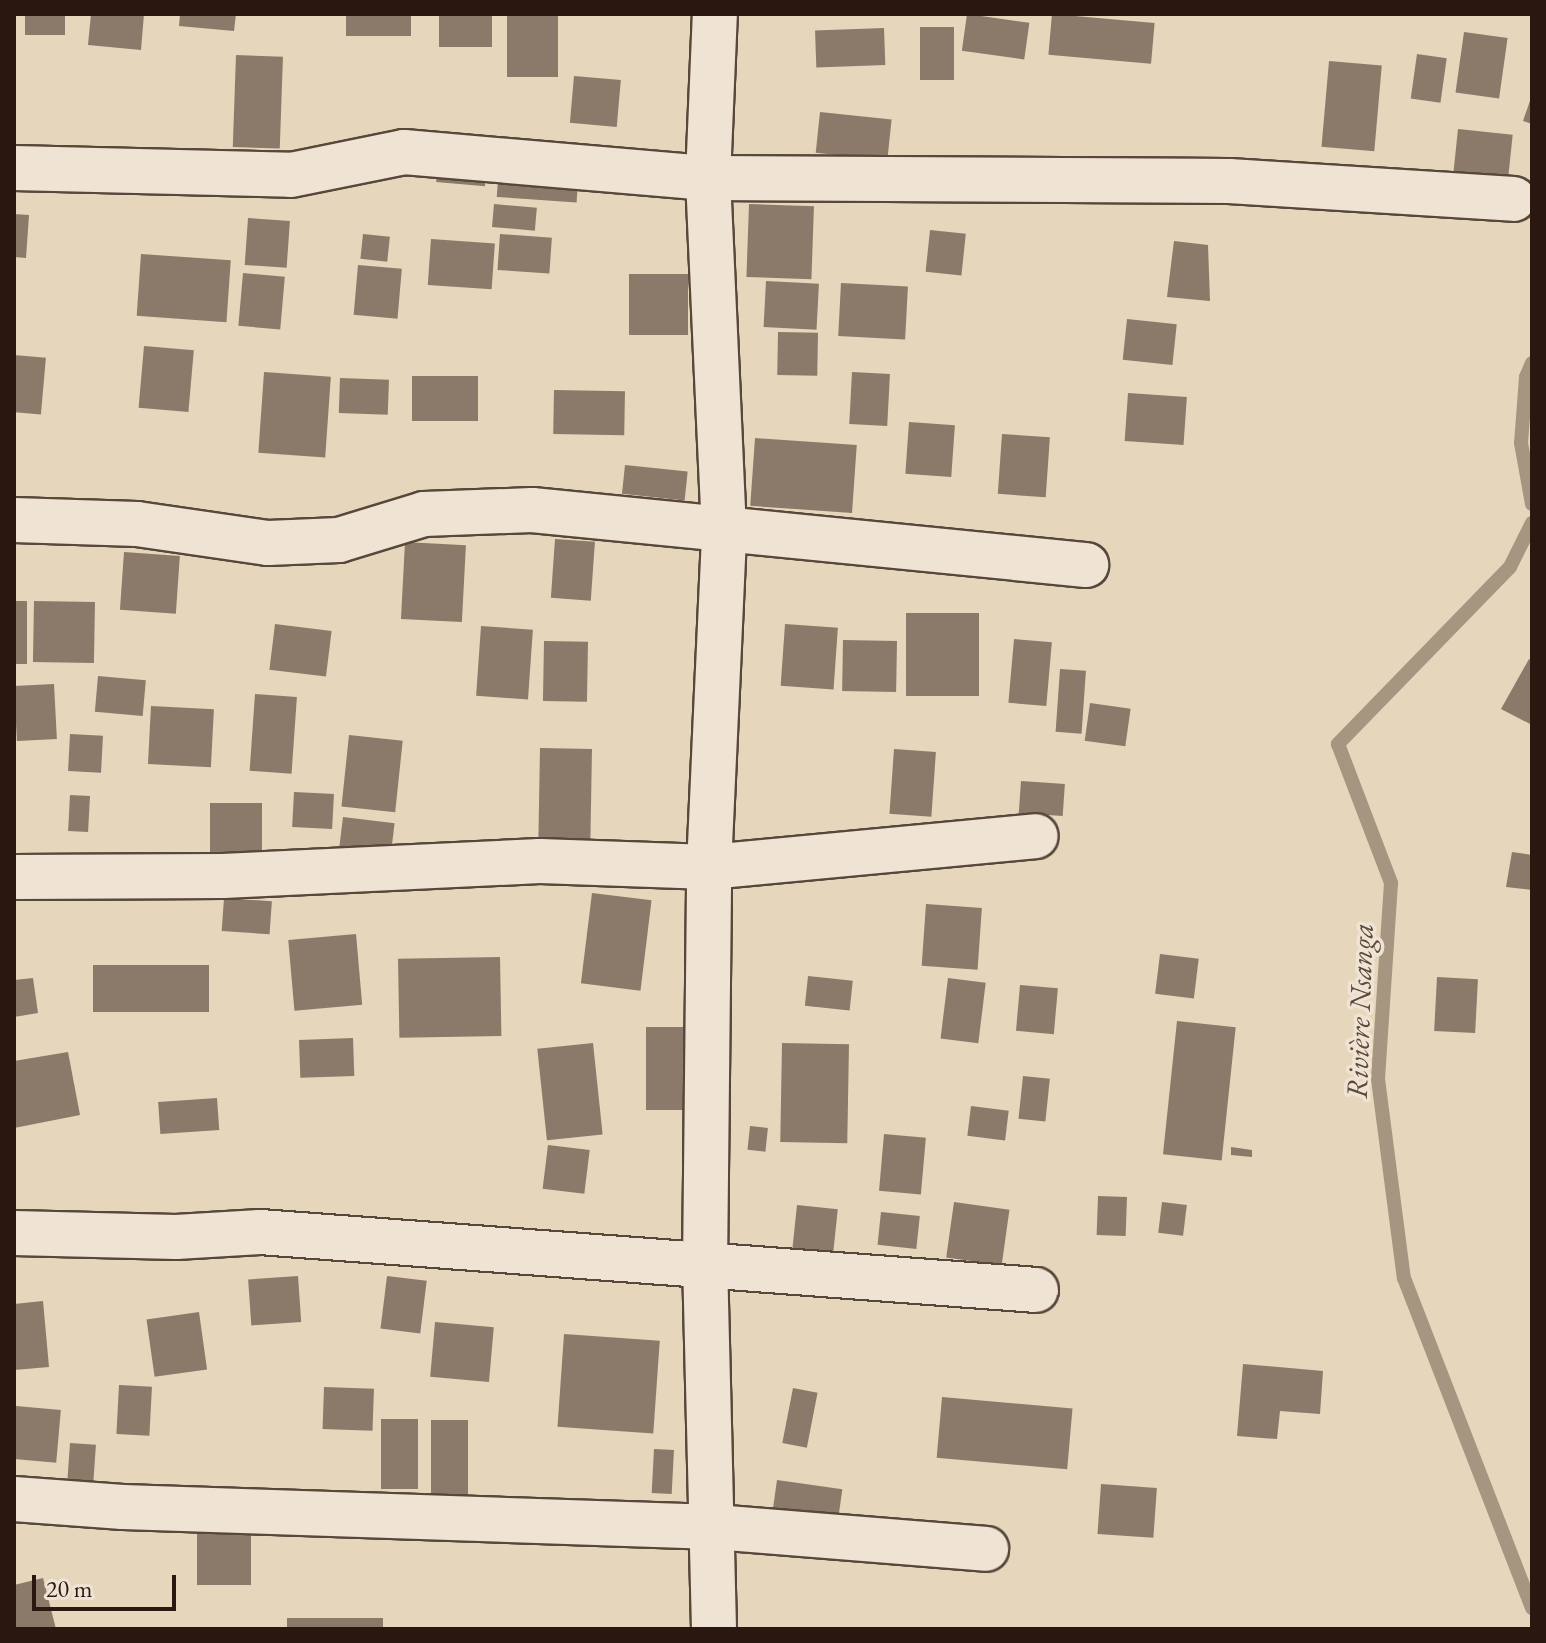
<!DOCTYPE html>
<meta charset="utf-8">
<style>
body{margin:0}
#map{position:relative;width:1546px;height:1643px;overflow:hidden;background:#e6d6bb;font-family:"EB Garamond",serif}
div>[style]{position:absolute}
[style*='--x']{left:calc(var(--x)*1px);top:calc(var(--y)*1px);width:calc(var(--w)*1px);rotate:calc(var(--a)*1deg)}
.stream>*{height:14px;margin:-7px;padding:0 7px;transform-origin:7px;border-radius:7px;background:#a69581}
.building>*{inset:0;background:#8b7a69;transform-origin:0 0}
.roads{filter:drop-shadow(2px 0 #58473b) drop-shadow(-2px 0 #58473b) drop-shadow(0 2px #58473b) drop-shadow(0 -2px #58473b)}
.minor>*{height:44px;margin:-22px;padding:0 22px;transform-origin:22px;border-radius:22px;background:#efe4d3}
span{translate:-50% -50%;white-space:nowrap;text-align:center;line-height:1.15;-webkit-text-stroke:7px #efe4d3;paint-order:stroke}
.water-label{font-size:30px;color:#5b493d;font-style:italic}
.frame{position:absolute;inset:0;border:16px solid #291710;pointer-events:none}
.scale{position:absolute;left:32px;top:1575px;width:144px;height:36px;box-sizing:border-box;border:4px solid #291710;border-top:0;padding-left:10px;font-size:24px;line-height:28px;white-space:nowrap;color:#291710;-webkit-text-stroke:6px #efe4d3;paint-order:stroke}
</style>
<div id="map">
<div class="stream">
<i style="--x:1532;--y:363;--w:15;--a:113"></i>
<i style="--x:1526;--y:377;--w:66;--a:94.3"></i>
<i style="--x:1521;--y:443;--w:62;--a:79.8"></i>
<i style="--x:1532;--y:523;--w:49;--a:116.6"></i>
<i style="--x:1510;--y:567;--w:247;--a:134.2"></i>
<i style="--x:1338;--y:744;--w:149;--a:69.1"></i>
<i style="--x:1391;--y:883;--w:196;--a:93.8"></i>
<i style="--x:1378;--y:1079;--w:201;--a:82.6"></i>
<i style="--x:1404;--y:1278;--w:354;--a:68.8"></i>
</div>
<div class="building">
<i style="left:25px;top:14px;width:40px;height:21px"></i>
<i style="clip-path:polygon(91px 14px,144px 14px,141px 50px,88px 45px)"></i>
<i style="clip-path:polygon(180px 14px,236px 14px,234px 31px,179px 26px)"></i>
<i style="left:346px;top:14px;width:65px;height:22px"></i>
<i style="left:439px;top:14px;width:53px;height:33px"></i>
<i style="left:507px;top:14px;width:51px;height:63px"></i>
<i style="left:967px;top:14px;width:63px;height:37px;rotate:8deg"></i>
<i style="left:1052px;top:14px;width:103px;height:41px;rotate:5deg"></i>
<i style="left:920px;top:27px;width:34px;height:53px"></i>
<i style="left:884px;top:28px;width:37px;height:69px;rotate:88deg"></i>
<i style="left:1464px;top:32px;width:44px;height:61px;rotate:8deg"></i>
<i style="left:1417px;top:54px;width:30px;height:45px;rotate:8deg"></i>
<i style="left:236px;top:55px;width:47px;height:92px;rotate:2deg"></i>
<i style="left:1329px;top:61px;width:53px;height:86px;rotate:5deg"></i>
<i style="left:574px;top:76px;width:47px;height:47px;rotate:5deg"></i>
<i style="clip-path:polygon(1532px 95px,1532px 124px,1523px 121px)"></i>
<i style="left:820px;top:112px;width:72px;height:41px;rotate:6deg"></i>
<i style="left:1458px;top:129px;width:55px;height:50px;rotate:6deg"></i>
<i style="left:438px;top:160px;width:49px;height:22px;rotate:5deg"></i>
<i style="left:499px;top:165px;width:80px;height:32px;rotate:4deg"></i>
<i style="left:494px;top:204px;width:43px;height:23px;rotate:5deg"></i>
<i style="left:749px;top:204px;width:65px;height:73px;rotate:2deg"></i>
<i style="clip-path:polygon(14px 214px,29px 215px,26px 258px,14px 257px)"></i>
<i style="left:248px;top:218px;width:42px;height:47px;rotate:4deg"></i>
<i style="left:930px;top:230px;width:36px;height:42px;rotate:6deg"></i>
<i style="left:363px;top:234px;width:27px;height:25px;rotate:6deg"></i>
<i style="left:500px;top:234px;width:52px;height:36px;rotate:4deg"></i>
<i style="left:431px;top:239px;width:64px;height:46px;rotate:4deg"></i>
<i style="clip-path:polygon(1174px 241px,1208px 245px,1210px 301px,1167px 297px)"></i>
<i style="left:141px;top:254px;width:90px;height:62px;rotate:4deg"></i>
<i style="left:358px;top:265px;width:44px;height:50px;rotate:5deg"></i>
<i style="left:243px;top:273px;width:42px;height:53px;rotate:5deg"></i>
<i style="left:629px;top:274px;width:59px;height:61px"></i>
<i style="left:766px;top:281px;width:53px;height:46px;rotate:3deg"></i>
<i style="left:841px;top:283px;width:67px;height:53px;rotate:3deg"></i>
<i style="left:1127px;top:319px;width:50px;height:41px;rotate:6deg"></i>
<i style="left:778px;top:332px;width:40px;height:43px;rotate:1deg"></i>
<i style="left:144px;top:346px;width:50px;height:62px;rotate:5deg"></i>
<i style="left:14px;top:355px;width:32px;height:57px;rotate:5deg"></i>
<i style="left:264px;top:372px;width:67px;height:81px;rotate:4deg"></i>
<i style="left:852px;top:372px;width:38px;height:52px;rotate:3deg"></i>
<i style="left:412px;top:376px;width:66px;height:45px"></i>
<i style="left:340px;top:378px;width:49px;height:35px;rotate:2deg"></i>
<i style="left:554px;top:390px;width:71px;height:44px;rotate:1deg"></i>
<i style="left:1128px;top:393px;width:59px;height:48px;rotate:4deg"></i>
<i style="left:909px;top:422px;width:46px;height:52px;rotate:4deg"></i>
<i style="left:1002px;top:434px;width:48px;height:60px;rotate:4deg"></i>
<i style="left:755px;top:438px;width:102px;height:68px;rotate:4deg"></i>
<i style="left:625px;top:465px;width:63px;height:29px;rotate:6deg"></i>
<i style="left:555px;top:539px;width:40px;height:59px;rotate:4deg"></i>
<i style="left:405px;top:542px;width:61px;height:77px;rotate:3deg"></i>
<i style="left:124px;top:552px;width:56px;height:58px;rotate:4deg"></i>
<i style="left:14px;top:601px;width:13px;height:63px"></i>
<i style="left:34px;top:601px;width:61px;height:61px;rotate:1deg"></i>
<i style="left:906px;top:613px;width:73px;height:83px"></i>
<i style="left:275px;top:624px;width:57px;height:46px;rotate:7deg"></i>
<i style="left:785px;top:624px;width:53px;height:62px;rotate:4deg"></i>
<i style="left:481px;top:626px;width:52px;height:70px;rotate:4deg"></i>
<i style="left:1014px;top:639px;width:38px;height:64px;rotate:5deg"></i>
<i style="left:843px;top:640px;width:54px;height:51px;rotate:1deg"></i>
<i style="left:544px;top:641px;width:44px;height:60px;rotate:1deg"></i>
<i style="clip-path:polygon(1529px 659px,1532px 661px,1532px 725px,1501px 709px)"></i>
<i style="left:1060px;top:669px;width:26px;height:63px;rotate:4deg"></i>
<i style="left:98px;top:676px;width:48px;height:36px;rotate:5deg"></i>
<i style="left:54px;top:684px;width:55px;height:40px;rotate:87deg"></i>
<i style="left:255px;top:694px;width:42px;height:77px;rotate:4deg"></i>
<i style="left:1090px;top:703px;width:41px;height:38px;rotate:8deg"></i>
<i style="left:151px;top:706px;width:63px;height:58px;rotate:3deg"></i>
<i style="left:70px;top:734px;width:33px;height:37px;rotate:3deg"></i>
<i style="left:349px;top:735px;width:54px;height:72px;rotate:6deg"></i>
<i style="left:540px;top:748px;width:52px;height:94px;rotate:1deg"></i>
<i style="left:894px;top:749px;width:42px;height:65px;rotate:4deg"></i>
<i style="left:1021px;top:781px;width:44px;height:32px;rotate:4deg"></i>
<i style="left:294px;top:792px;width:40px;height:35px;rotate:3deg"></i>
<i style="left:70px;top:795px;width:20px;height:36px;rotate:3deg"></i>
<i style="left:210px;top:803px;width:52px;height:56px"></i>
<i style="left:343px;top:817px;width:52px;height:32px;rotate:7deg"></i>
<i style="clip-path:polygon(1512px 852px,1532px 855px,1532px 890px,1506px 887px)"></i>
<i style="left:592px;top:893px;width:60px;height:91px;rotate:7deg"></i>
<i style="left:224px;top:898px;width:48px;height:33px;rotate:4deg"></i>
<i style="left:926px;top:904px;width:56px;height:62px;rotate:4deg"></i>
<i style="left:356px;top:934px;width:71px;height:68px;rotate:85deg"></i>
<i style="left:1160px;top:954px;width:39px;height:40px;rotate:7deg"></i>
<i style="left:500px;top:957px;width:79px;height:102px;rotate:89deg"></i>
<i style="left:93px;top:965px;width:116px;height:47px"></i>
<i style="left:808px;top:976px;width:45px;height:30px;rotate:6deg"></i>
<i style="left:1437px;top:977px;width:41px;height:54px;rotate:3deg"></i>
<i style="clip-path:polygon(33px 978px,38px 1013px,14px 1017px,14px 980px)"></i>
<i style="left:948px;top:978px;width:38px;height:61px;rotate:7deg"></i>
<i style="left:1020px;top:985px;width:38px;height:46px;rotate:5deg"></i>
<i style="left:1177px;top:1021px;width:59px;height:134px;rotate:6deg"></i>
<i style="left:646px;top:1027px;width:40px;height:83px"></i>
<i style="left:353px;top:1038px;width:38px;height:54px;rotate:88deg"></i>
<i style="left:593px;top:1043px;width:92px;height:56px;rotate:84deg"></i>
<i style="left:782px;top:1043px;width:67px;height:99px;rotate:1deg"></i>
<i style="clip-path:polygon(68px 1052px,80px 1115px,14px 1128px,14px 1061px)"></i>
<i style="left:1023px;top:1076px;width:27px;height:43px;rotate:6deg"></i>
<i style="left:217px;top:1098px;width:32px;height:59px;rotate:86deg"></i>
<i style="left:971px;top:1106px;width:38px;height:30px;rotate:7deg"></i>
<i style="left:750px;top:1126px;width:18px;height:24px;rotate:6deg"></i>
<i style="left:884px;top:1134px;width:42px;height:57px;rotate:5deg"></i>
<i style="left:548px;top:1145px;width:42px;height:44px;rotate:7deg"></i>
<i style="clip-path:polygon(1231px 1147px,1252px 1150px,1252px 1157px,1231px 1155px)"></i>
<i style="left:1098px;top:1196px;width:29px;height:39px;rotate:2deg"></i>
<i style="left:954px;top:1202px;width:56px;height:56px;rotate:8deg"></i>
<i style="left:1162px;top:1202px;width:25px;height:31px;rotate:7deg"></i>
<i style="left:797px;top:1205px;width:41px;height:54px;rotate:6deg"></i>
<i style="left:881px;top:1212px;width:39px;height:33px;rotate:6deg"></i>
<i style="left:298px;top:1276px;width:46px;height:50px;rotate:86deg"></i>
<i style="left:387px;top:1276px;width:40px;height:53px;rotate:7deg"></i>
<i style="clip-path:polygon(43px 1301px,49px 1367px,14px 1370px,14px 1304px)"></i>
<i style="left:199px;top:1312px;width:58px;height:53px;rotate:82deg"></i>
<i style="left:435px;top:1322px;width:59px;height:55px;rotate:5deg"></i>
<i style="left:564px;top:1334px;width:96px;height:93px;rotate:4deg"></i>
<i style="clip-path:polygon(1243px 1364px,1323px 1371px,1320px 1414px,1280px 1411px,1277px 1439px,1237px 1436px)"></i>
<i style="left:119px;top:1385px;width:33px;height:49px;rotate:3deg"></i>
<i style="left:324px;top:1387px;width:50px;height:42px;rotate:2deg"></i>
<i style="left:793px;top:1388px;width:25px;height:56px;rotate:11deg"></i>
<i style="left:942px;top:1397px;width:131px;height:61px;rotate:5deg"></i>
<i style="left:16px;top:1406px;width:45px;height:53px;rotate:5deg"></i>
<i style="left:381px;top:1419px;width:37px;height:70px"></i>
<i style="left:431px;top:1420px;width:37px;height:75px"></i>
<i style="left:70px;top:1443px;width:26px;height:38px;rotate:4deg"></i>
<i style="left:654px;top:1449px;width:20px;height:44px;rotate:3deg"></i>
<i style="left:777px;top:1480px;width:66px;height:43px;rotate:8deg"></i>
<i style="left:1101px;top:1484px;width:56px;height:50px;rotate:4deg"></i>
<i style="left:197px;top:1531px;width:54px;height:54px"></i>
<i style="clip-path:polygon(43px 1578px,56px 1629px,14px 1629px,14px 1585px)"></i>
<i style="left:383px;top:1618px;width:11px;height:96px;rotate:90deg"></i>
</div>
<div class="roads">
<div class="minor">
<i style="--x:14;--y:168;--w:277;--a:1.4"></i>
<i style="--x:291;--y:175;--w:115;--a:-11.5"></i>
<i style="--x:404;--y:152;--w:305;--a:4.9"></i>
<i style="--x:708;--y:178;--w:521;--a:0.33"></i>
<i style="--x:1229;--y:181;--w:285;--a:3.6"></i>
<i style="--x:14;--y:520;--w:123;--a:1.9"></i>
<i style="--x:137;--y:524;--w:132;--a:8.3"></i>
<i style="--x:268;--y:543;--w:71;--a:-2.4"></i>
<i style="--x:339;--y:540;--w:89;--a:-17"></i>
<i style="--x:424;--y:514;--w:108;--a:-2.1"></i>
<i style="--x:532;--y:510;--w:557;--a:5.67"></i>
<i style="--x:14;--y:877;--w:209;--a:-0.3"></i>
<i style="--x:223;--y:876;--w:317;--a:-2.7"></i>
<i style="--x:540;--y:861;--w:169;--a:2"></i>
<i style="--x:709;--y:867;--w:328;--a:-5.4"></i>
<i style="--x:14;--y:1233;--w:162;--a:1.4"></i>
<i style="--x:176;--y:1237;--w:84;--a:-3.4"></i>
<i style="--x:260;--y:1232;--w:778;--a:4.27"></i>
<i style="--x:14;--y:1499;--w:109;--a:4.2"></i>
<i style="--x:123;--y:1507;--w:592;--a:1.93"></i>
<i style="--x:715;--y:1527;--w:272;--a:4.6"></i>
<i style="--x:714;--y:1629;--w:360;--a:-91.4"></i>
<i style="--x:705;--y:1269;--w:402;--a:-89.4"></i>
<i style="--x:709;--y:867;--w:336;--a:-87.4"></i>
<i style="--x:724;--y:531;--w:353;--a:-92.6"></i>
<i style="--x:708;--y:178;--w:164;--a:-87.6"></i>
</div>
</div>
<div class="water-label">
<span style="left:1360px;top:1011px;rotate:-88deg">Rivière Nsanga</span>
</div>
<div class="frame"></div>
<div class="scale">20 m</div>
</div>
